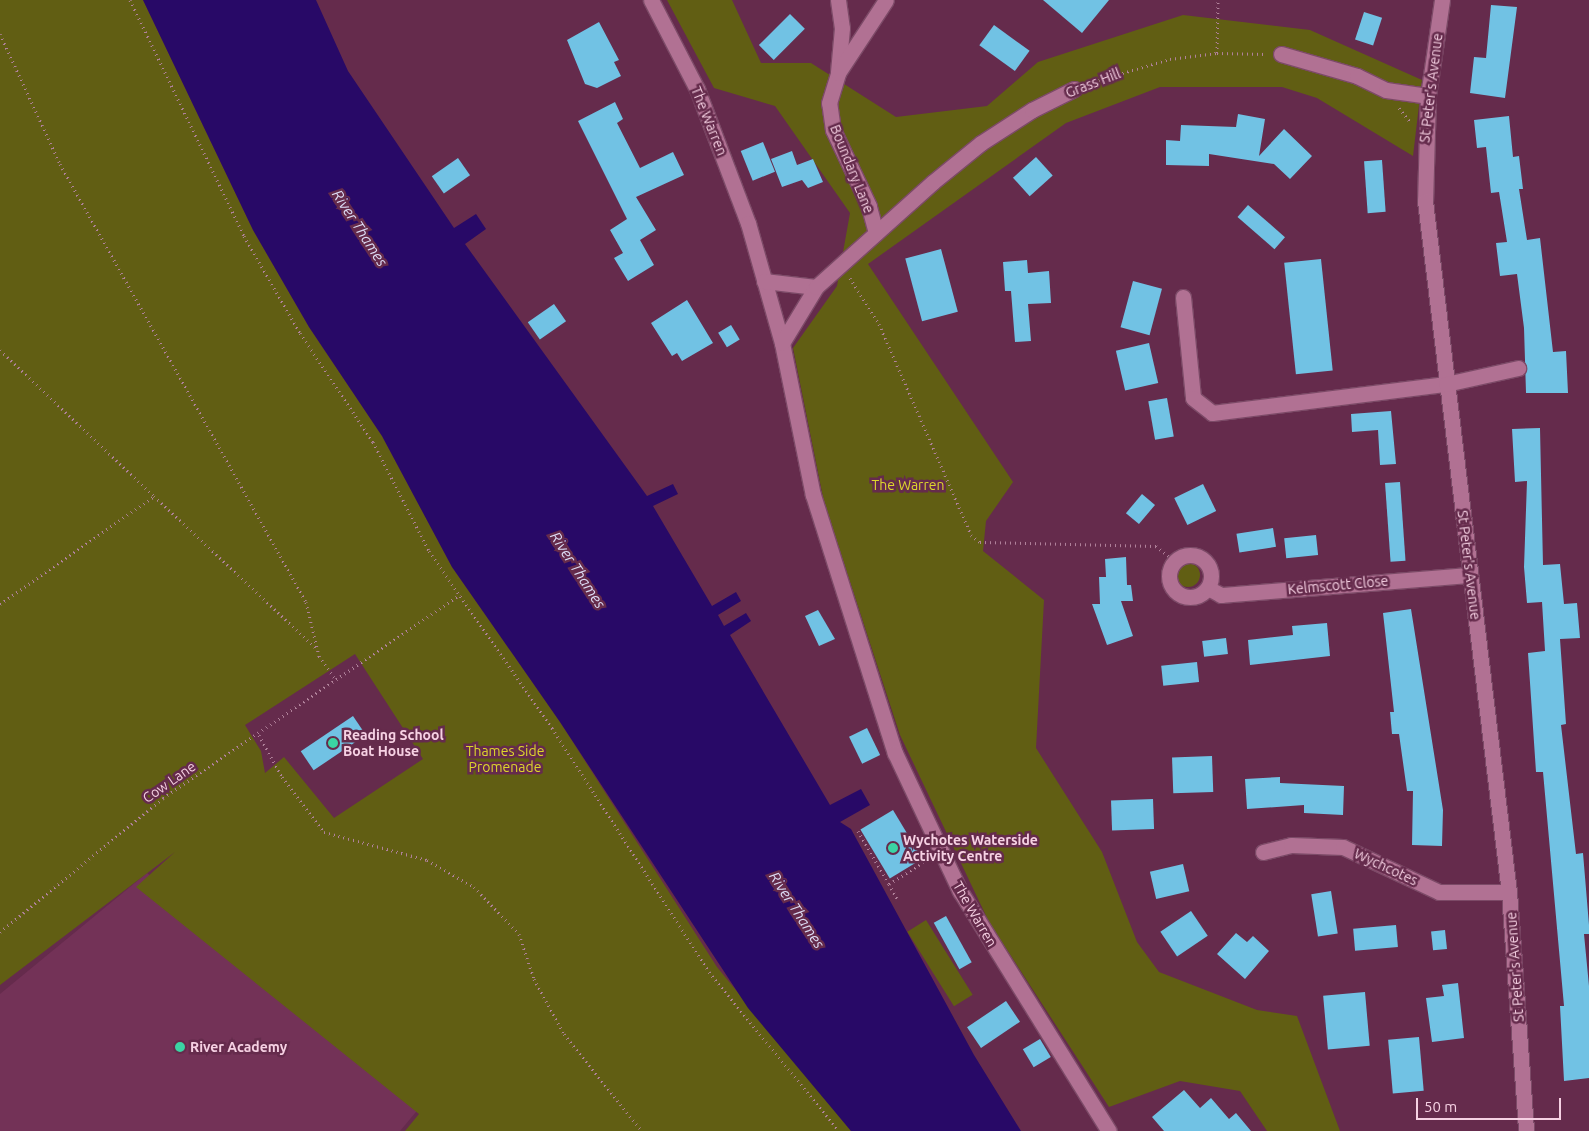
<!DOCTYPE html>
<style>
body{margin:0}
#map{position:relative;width:1589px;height:1131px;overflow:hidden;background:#652b4c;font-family:Ubuntu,sans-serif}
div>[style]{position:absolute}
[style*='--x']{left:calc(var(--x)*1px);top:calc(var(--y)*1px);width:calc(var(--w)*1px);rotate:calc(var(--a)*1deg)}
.built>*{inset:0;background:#733257}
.green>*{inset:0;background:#615e13;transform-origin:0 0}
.round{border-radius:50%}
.water>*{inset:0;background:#280967}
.building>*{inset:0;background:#71c2e4;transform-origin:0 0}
.path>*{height:3px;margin-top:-1.5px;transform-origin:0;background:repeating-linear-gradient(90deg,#b0819a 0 1px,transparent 0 5px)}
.roads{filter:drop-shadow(1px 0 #7c4a67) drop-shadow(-1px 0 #7c4a67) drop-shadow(0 1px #7c4a67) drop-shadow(0 -1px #7c4a67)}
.minor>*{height:15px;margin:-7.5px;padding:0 7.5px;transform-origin:7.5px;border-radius:7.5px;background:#b17193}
.minor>.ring{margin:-7.5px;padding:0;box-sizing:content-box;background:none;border:15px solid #b17193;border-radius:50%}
.dots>*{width:14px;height:14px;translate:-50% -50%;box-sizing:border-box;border:2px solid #652b4c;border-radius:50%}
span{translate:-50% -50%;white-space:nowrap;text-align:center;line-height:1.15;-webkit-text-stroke:5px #652b4c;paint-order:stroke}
.street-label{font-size:14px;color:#f6d1e3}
.park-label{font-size:14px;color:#ddd62c}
.poi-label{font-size:14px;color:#f6d1e3;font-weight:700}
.left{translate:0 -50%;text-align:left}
.water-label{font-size:15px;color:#ddddf6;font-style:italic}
.scale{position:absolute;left:1416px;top:1098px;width:145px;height:22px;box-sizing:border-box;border:2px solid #f6d1e3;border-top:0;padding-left:6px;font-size:15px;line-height:18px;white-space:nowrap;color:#f6d1e3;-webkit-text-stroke:4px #652b4c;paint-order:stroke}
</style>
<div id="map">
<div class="built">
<i style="clip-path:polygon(147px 873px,426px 1100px,400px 1131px,0 1131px,0 994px)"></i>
</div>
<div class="green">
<i style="clip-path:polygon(evenodd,0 0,143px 0,253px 230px,309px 327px,382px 436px,452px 567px,560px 722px,717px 967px,851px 1131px,405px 1131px,419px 1114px,136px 887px,175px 852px,0 985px,0 0,355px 654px,423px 759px,334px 818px,284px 757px,265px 773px,261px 751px,245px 725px,355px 654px)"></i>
<i style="clip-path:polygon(667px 0,732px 0,761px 63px,811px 63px,896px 117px,987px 106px,1038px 62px,1183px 15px,1310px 30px,1422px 80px,1413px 156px,1317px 98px,1282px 87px,1160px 87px,1066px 123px,868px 264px,1013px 482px,986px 521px,983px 551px,1044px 600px,1036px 748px,1102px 852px,1137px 942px,1159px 972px,1257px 1010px,1297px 1016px,1340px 1131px,1267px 1131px,1240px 1091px,1180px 1081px,1109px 1107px,989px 922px,900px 735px,824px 502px,793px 348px,837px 286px,850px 213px,775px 106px,714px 88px)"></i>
<i class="round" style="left:1176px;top:563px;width:24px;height:24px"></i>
<i style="left:926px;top:920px;width:88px;height:22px;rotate:58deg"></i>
</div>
<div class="water">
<i style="clip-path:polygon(143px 0,316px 0,348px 71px,454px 228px,476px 214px,486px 229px,465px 244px,647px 496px,673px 484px,678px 494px,653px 506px,712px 606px,736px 592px,741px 601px,718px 615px,724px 626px,746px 613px,751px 621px,730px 635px,830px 805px,861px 789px,870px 805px,840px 822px,851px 829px,974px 1055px,1021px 1131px,851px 1131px,748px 1008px,560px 722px,452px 567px,382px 436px,309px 327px,253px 230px)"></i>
</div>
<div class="building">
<i style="clip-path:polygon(1043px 0,1109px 0,1082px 33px)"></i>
<i style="clip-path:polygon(1491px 5px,1517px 7px,1505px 98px,1470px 93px,1474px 57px,1486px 58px)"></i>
<i style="left:1364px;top:12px;width:19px;height:29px;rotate:18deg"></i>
<i style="left:790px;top:14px;width:21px;height:44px;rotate:45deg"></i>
<i style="clip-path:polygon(599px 22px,619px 60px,614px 62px,621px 76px,597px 88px,585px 84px,567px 40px)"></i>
<i style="left:994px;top:25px;width:44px;height:25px;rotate:36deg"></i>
<i style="clip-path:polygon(615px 102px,623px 119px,617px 123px,640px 168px,673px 152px,684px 175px,636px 197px,656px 230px,640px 240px,654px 265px,628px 281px,614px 258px,623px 253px,610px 230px,627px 219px,578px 121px)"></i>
<i style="clip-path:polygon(1238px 114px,1265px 119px,1259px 156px,1284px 129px,1312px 156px,1290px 179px,1274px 164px,1209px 154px,1209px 166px,1166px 165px,1166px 140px,1180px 141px,1181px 125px,1236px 127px)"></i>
<i style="clip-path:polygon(1509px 116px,1513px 157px,1519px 156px,1523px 189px,1519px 189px,1527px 240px,1540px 238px,1553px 352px,1566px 351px,1568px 393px,1526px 393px,1524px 328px,1517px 274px,1500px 276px,1496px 243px,1507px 242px,1499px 192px,1491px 193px,1486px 147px,1477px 148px,1474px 120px)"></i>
<i style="left:763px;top:142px;width:32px;height:24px;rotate:68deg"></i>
<i style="clip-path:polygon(792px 151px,797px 165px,813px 159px,823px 182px,808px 188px,802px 180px,782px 187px,771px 159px)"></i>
<i style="left:1036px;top:157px;width:25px;height:31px;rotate:48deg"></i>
<i style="left:458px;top:158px;width:21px;height:32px;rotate:55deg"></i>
<i style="left:1382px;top:160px;width:52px;height:18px;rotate:86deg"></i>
<i style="left:1248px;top:205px;width:49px;height:16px;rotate:41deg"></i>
<i style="left:941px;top:249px;width:65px;height:37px;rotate:75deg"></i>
<i style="left:1321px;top:259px;width:112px;height:37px;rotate:84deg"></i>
<i style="clip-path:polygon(1027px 260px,1028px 273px,1049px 271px,1051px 303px,1028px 304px,1031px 341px,1015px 342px,1011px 291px,1005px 291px,1003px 262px)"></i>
<i style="left:1133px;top:281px;width:30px;height:48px;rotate:15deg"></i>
<i style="clip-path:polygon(687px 300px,713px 343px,682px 361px,677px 353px,672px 356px,651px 323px)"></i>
<i style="left:554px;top:304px;width:21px;height:32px;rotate:55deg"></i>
<i style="left:731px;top:325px;width:17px;height:15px;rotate:59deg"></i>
<i style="left:1149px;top:343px;width:41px;height:34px;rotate:77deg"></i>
<i style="left:1167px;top:398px;width:39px;height:19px;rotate:80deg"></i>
<i style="clip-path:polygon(1391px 411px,1396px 464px,1380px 465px,1378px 430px,1352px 432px,1351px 414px)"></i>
<i style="clip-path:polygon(1540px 428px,1543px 565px,1560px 564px,1564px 604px,1577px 603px,1580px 638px,1560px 639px,1566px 724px,1561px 725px,1576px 854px,1583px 853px,1589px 925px,1589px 934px,1584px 934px,1589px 986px,1589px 1078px,1564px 1081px,1560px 1006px,1564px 1006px,1543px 772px,1536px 772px,1528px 653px,1545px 651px,1542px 602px,1527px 603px,1524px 567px,1527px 481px,1515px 482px,1512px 429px)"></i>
<i style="left:1400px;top:482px;width:79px;height:15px;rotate:86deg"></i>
<i style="left:1203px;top:484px;width:30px;height:32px;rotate:64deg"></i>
<i style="left:1142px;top:494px;width:17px;height:25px;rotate:40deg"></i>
<i style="left:1273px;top:528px;width:19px;height:37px;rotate:81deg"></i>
<i style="left:1316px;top:535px;width:20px;height:32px;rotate:84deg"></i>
<i style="clip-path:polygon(1126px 557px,1127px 585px,1131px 585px,1133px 601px,1121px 601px,1133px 636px,1107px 645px,1092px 604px,1100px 604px,1099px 577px,1106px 577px,1105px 559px)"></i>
<i style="clip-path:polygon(1411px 609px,1443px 810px,1442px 846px,1412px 845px,1413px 791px,1407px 791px,1399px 734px,1392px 734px,1390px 712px,1394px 712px,1383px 613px)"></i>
<i style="clip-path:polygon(818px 610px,835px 639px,819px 646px,805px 616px)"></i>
<i style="clip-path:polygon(1327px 623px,1330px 656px,1250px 665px,1248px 640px,1293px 635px,1292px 626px)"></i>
<i style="left:1226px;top:638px;width:16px;height:24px;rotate:83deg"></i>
<i style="left:1197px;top:662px;width:20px;height:36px;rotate:84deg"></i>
<i style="left:353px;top:716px;width:23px;height:63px;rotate:56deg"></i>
<i style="left:867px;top:728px;width:30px;height:20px;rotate:64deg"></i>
<i style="left:1212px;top:756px;width:36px;height:40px;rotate:88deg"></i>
<i style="clip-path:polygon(1280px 777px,1280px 783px,1344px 786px,1343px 815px,1304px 813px,1304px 805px,1247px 809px,1245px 779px)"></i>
<i style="left:1153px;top:799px;width:30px;height:42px;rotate:88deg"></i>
<i style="left:893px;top:810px;width:57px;height:38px;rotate:59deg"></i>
<i style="left:1183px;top:864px;width:28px;height:34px;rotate:77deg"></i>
<i style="left:1331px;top:891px;width:43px;height:20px;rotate:81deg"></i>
<i style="left:1191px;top:911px;width:30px;height:37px;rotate:56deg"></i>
<i style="left:946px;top:916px;width:53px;height:14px;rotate:61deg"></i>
<i style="left:1396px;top:925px;width:22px;height:43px;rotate:85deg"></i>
<i style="left:1445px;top:930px;width:19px;height:14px;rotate:84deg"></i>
<i style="clip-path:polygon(1236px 933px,1247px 942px,1253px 936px,1269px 951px,1245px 979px,1217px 954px)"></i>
<i style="clip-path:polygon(1458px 983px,1464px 1038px,1432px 1042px,1426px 998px,1444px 996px,1442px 985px)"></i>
<i style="left:1365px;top:992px;width:54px;height:42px;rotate:85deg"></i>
<i style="left:1006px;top:1001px;width:25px;height:47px;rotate:56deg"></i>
<i style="left:1419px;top:1037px;width:54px;height:31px;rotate:85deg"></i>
<i style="left:1040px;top:1039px;width:21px;height:20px;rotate:59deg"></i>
<i style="clip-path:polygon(1184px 1090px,1200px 1108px,1211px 1098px,1229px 1119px,1236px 1113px,1251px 1131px,1164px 1131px,1152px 1117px)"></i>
</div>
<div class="path">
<i style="--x:130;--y:0;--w:262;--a:64.2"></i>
<i style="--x:244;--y:236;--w:112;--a:60"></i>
<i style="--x:300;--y:333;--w:131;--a:56.2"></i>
<i style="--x:373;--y:442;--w:123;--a:62.8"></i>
<i style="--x:429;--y:551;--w:216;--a:55.2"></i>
<i style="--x:552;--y:728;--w:290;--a:57.2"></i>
<i style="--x:709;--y:972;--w:205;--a:50.7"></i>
<i style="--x:0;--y:34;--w:143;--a:65.2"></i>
<i style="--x:60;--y:164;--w:502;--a:60.68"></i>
<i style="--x:306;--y:602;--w:56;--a:76.5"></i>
<i style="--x:319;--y:656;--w:29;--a:55"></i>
<i style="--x:1217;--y:53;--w:53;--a:-88.9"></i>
<i style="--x:1089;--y:83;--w:84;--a:-16.5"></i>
<i style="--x:1170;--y:59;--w:47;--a:-7.3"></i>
<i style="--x:1217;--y:53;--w:49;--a:1.2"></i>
<i style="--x:1399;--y:108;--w:19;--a:51"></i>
<i style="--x:850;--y:278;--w:54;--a:57.8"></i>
<i style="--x:879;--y:324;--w:230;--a:66.4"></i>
<i style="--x:971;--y:535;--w:11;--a:38"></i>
<i style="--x:980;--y:542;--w:176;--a:1.3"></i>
<i style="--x:1156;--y:546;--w:24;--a:38"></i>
<i style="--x:0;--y:350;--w:212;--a:43.5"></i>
<i style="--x:0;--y:604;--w:188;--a:-35"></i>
<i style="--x:154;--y:496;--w:224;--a:43.2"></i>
<i style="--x:259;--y:735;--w:48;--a:61.3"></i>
<i style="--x:282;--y:777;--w:69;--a:52.6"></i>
<i style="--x:324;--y:832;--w:107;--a:15.2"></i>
<i style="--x:427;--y:860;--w:54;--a:29.9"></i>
<i style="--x:474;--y:887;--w:65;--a:46.2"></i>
<i style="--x:519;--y:934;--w:47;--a:71.6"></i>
<i style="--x:534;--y:979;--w:63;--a:61.4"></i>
<i style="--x:564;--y:1034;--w:124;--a:51.2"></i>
<i style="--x:858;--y:831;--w:61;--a:59.7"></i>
<i style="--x:889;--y:884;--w:45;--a:-32.3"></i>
<i style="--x:911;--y:834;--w:12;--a:59"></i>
<i style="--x:889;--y:884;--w:18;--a:61"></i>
<i style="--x:0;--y:932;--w:211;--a:-39.4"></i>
<i style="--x:163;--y:798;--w:360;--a:-34.4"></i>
</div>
<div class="roads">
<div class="minor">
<i style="--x:651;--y:0;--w:100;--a:62.7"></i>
<i style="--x:697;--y:89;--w:143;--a:69.2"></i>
<i style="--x:748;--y:223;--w:125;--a:74.2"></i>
<i style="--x:782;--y:343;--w:155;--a:78.5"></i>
<i style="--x:813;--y:495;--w:271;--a:72.4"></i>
<i style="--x:895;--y:753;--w:153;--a:64.8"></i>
<i style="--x:960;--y:891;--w:282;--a:58.2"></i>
<i style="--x:838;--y:0;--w:28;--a:82"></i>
<i style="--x:842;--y:28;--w:44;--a:95.2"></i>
<i style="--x:1442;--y:0;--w:97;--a:98.3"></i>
<i style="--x:1428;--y:96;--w:105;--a:91.6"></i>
<i style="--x:1425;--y:201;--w:696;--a:83.07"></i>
<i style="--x:1509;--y:892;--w:240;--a:85.9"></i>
<i style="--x:1281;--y:54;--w:79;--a:16.1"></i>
<i style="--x:1357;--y:76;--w:32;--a:26"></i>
<i style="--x:1386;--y:90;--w:42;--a:8.1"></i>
<i style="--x:876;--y:233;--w:28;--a:-105"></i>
<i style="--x:869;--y:206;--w:84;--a:-115.3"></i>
<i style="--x:833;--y:130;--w:27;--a:-98"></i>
<i style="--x:829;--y:103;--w:31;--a:-73"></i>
<i style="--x:838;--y:73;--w:87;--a:-56.7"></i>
<i style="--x:764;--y:281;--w:52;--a:6.6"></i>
<i style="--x:1183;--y:297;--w:101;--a:84.3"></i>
<i style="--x:1193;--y:398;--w:24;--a:38"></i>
<i style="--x:1212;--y:413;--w:236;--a:-7.1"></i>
<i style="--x:1446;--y:384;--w:74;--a:-12.5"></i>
<i style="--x:782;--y:343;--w:66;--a:-58.7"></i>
<i style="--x:816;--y:287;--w:157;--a:-41.9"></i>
<i style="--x:933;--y:182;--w:62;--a:-39.1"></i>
<i style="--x:981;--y:143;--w:61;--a:-32.9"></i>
<i style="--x:1032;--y:110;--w:47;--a:-26.6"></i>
<i class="ring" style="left:1169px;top:555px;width:27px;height:27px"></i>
<i style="--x:1208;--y:588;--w:15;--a:28"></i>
<i style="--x:1221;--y:595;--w:250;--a:-4.6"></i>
<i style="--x:1263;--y:852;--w:29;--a:-14"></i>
<i style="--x:1291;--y:845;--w:52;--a:2.2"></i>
<i style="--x:1343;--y:847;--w:106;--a:25.1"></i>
<i style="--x:1439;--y:892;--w:70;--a:0"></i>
</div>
</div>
<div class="dots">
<i style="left:333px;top:743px;background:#3bd4a4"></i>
<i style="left:893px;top:848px;background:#3bd4a4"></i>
<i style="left:180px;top:1047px;background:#3bd4a4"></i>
</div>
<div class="street-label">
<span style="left:1093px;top:83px;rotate:-21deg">Grass Hill</span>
<span style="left:1431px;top:88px;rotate:-83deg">St Peter's Avenue</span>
<span style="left:709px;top:121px;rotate:68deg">The Warren</span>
<span style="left:852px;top:169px;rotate:68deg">Boundary Lane</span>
<span style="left:1469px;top:565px;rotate:83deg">St Peter's Avenue</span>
<span style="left:1338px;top:585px;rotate:-5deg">Kelmscott Close</span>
<span style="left:169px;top:782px;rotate:-35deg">Cow Lane</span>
<span style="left:1386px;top:867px;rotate:25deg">Wychcotes</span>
<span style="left:975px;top:914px;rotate:60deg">The Warren</span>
<span style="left:1515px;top:967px;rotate:-94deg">St Peter's Avenue</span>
</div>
<div class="park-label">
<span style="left:908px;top:485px">The Warren</span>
<span style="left:505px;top:759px">Thames Side<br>Promenade</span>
</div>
<div class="poi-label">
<span class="left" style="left:343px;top:743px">Reading School<br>Boat House</span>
<span class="left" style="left:903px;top:848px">Wychotes Waterside<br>Activity Centre</span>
<span class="left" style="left:190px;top:1047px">River Academy</span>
</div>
<div class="water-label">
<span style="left:360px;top:228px;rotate:57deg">River Thames</span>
<span style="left:578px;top:570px;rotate:57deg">River Thames</span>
<span style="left:797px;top:910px;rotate:57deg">River Thames</span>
</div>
<div class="scale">50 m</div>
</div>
